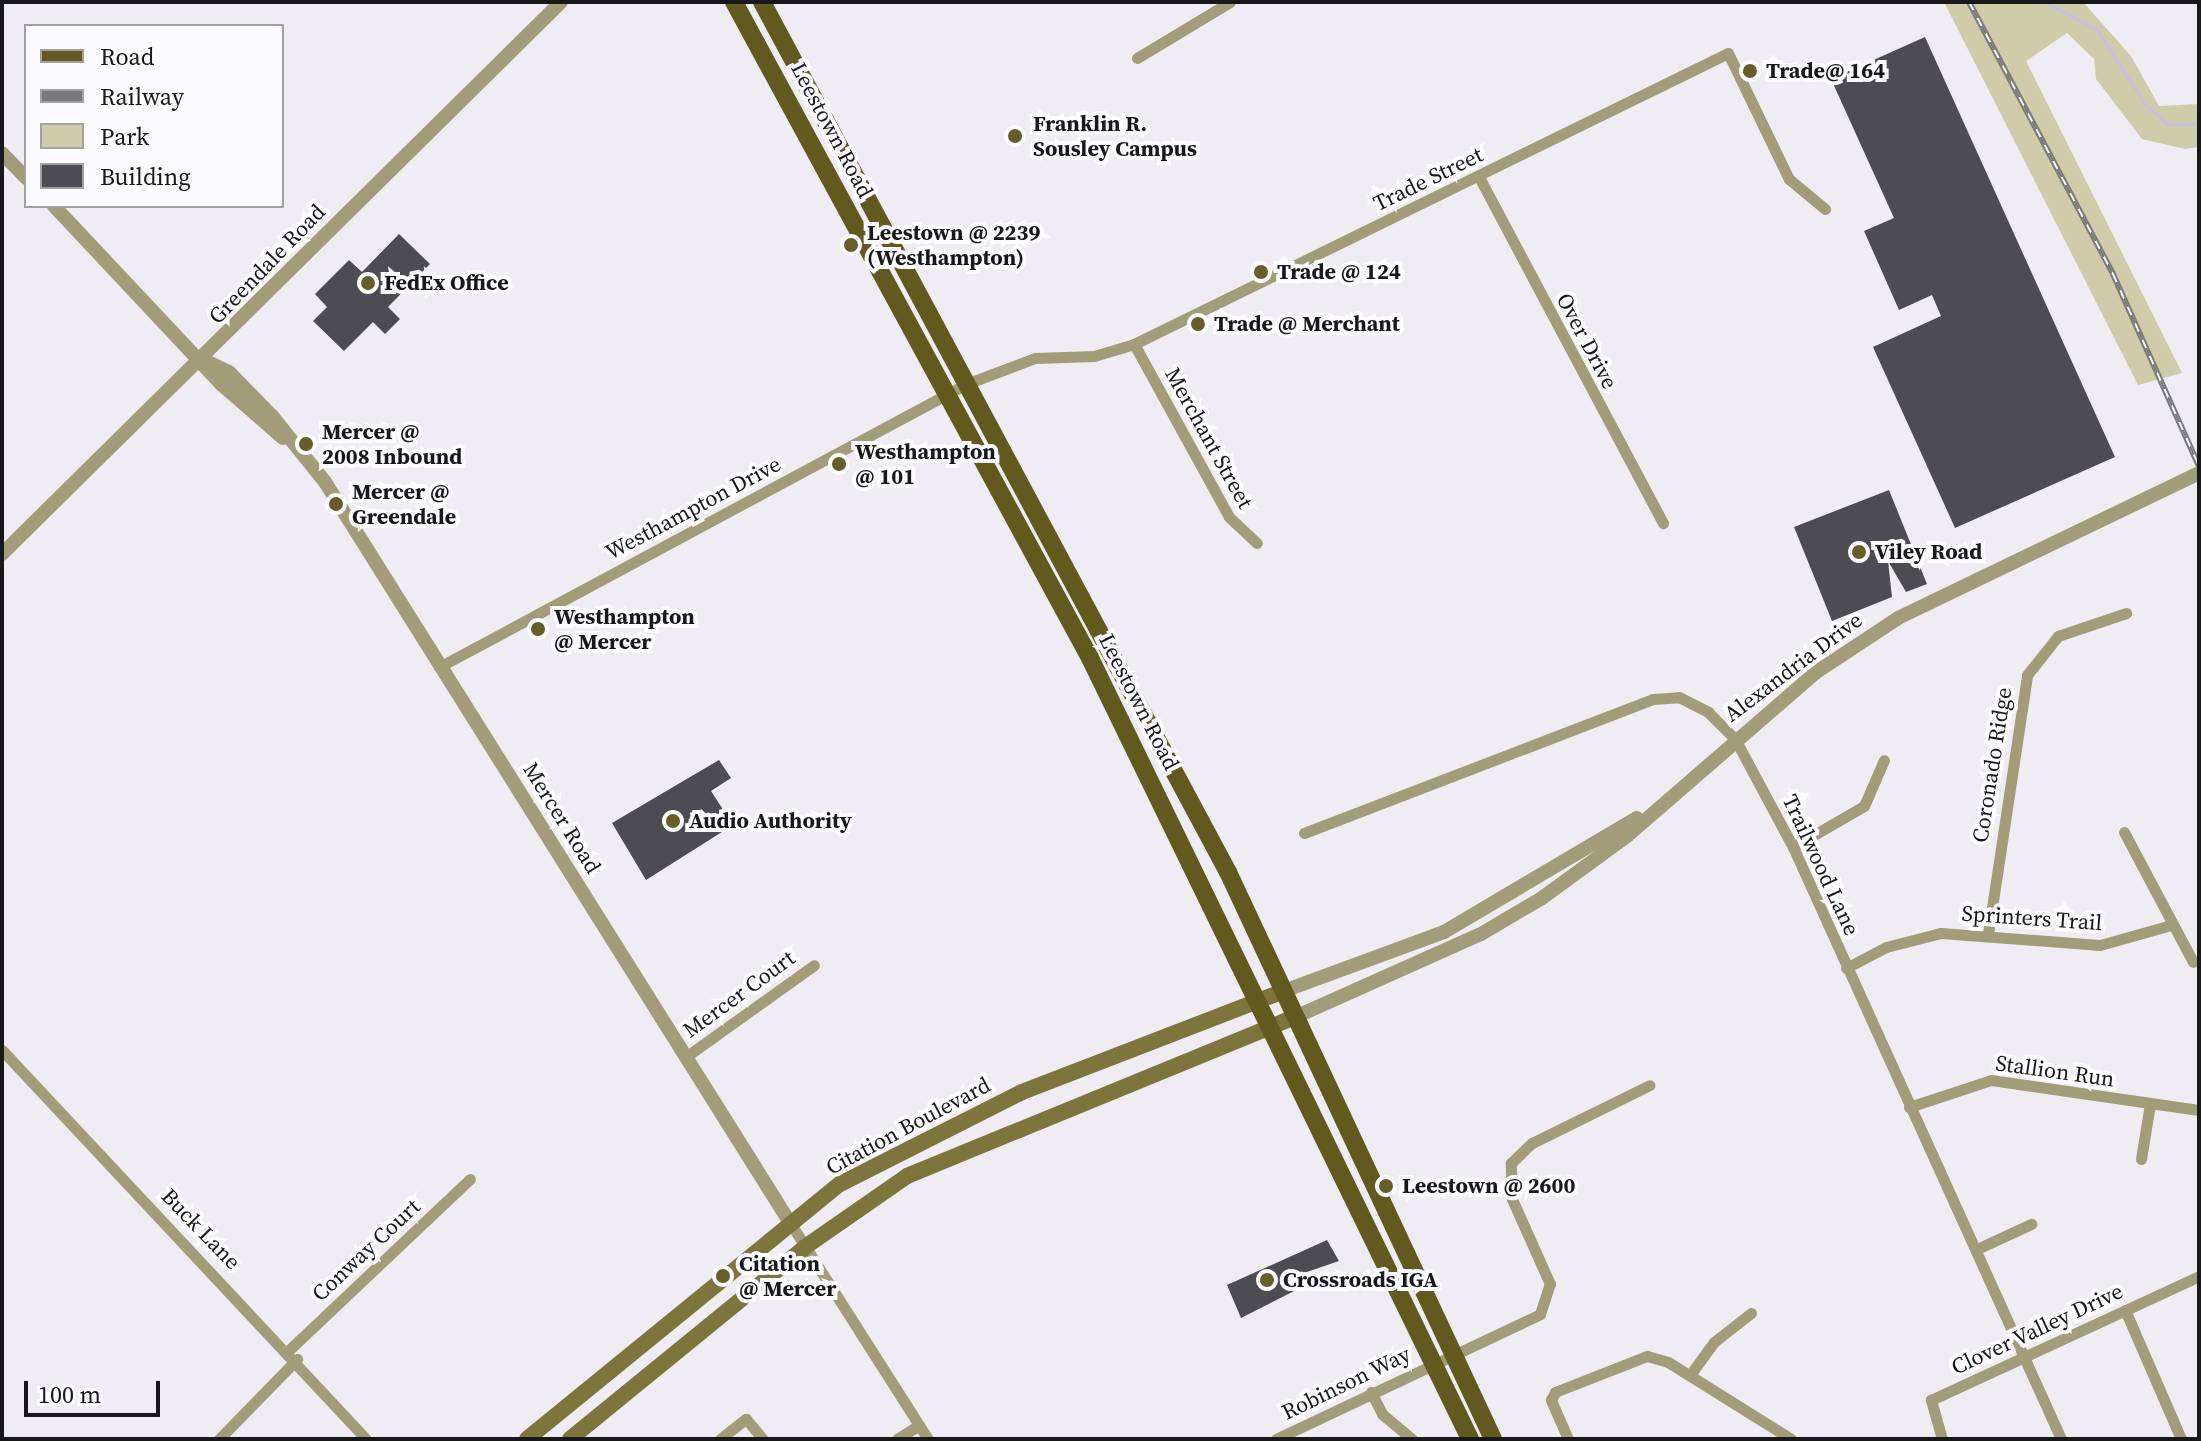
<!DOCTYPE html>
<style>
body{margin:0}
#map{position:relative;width:2201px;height:1441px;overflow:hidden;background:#efedf3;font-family:"Source Serif 4",serif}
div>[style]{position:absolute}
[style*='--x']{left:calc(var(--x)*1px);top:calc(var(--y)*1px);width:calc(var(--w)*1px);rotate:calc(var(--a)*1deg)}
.green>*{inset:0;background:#d0ccaa}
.stream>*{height:3px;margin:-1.5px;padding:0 1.5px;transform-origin:1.5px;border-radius:1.5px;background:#c8bfe7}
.building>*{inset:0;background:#4d4c51}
.minor>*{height:11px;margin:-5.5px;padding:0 5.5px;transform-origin:5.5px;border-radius:5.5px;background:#a29d78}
.tertiary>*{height:14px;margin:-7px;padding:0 7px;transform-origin:7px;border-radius:7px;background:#a29d78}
.secondary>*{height:16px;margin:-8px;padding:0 8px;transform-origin:8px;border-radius:8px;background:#7e753c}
.primary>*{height:18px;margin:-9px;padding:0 9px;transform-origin:9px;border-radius:9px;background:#62591e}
.rail>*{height:6px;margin-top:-3px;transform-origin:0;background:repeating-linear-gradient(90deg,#fcfbff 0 9px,#7a7a7d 0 18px);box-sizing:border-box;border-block:2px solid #7a7a7d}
.dots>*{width:22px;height:22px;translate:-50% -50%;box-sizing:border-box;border:4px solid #fcfbff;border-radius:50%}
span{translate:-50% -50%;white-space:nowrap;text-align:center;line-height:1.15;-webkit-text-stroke:8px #fcfbff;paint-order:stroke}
.poi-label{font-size:22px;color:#18181a;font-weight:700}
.left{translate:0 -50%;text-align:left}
.street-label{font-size:22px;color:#18181a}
.frame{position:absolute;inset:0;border:4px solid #18181a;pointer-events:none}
.legend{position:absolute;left:24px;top:24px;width:260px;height:184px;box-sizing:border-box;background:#fcfbff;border:2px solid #a1a0a3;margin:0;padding:10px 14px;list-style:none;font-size:24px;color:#18181a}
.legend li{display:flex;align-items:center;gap:16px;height:40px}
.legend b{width:40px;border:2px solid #a1a0a3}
.scale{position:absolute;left:24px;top:1381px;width:136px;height:36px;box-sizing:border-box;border:4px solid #18181a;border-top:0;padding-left:10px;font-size:24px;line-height:28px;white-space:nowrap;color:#18181a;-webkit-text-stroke:6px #fcfbff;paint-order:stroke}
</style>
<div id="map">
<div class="green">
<i style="clip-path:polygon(1944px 2px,2083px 2px,2131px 56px,2159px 106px,2199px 104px,2199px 147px,2185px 149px,2142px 139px,2096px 79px,2094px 59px,2067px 33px,2026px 61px,2182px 373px,2138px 385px)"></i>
</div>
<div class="stream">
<i style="--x:2045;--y:2;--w:59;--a:28.3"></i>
<i style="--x:2097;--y:30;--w:87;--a:57.2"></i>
<i style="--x:2144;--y:103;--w:31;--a:42"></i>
<i style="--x:2167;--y:124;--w:32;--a:0"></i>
</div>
<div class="building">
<i style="clip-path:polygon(1925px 37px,2115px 457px,1955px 528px,1873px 347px,1941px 316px,1932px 295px,1899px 310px,1864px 231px,1894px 218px,1831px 79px)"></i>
<i style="clip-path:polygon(399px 234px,430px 264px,388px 307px,400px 319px,385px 334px,373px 322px,344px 351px,313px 321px,327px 307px,315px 294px,349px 260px,362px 272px)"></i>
<i style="clip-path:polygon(1889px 490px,1927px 584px,1906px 592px,1888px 561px,1892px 597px,1832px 621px,1794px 527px)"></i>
<i style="clip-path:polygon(719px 760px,731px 778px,711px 791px,733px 825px,646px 880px,612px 823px)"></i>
<i style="clip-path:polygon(1327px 1240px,1339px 1261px,1298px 1275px,1300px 1288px,1241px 1318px,1227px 1285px)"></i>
</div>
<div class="minor">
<i style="--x:1137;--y:58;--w:109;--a:-31.1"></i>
<i style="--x:1479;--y:177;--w:392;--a:62"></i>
<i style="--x:1134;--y:344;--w:197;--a:61.2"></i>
<i style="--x:1229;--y:517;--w:38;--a:43"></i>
<i style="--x:439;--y:667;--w:598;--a:-28.24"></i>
<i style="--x:966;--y:384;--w:74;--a:-20.6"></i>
<i style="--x:1035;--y:358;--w:59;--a:-1.9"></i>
<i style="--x:1094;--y:356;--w:42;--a:-16.7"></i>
<i style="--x:1134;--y:344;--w:661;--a:-26.1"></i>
<i style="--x:1728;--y:53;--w:140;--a:64.2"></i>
<i style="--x:1789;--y:179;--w:47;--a:39.8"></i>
<i style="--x:2124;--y:832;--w:147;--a:62"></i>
<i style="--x:1304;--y:833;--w:374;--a:-21"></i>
<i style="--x:1653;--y:699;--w:26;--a:-4"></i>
<i style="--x:1679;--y:697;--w:33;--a:27"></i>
<i style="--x:1708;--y:712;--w:38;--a:45"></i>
<i style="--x:1735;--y:739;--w:123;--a:61.8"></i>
<i style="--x:1793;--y:847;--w:650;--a:65.64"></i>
<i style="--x:1793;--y:847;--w:82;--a:-30"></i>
<i style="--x:1864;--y:806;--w:50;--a:-66.5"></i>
<i style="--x:1988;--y:934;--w:262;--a:-81.4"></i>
<i style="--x:2027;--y:675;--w:50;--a:-51.5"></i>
<i style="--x:2058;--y:636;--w:72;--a:-18.7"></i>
<i style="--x:1846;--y:968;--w:45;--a:-27.7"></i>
<i style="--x:1886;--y:947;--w:57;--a:-14.3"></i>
<i style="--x:1941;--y:933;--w:159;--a:4.3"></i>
<i style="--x:2100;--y:945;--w:74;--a:-15.7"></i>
<i style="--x:2;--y:1050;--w:533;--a:46.9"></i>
<i style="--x:687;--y:1056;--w:156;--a:-35.6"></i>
<i style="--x:1909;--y:1107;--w:86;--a:-18.2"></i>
<i style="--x:1991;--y:1080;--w:210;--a:8.2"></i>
<i style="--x:2141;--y:1159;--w:56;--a:-80.7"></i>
<i style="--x:789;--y:1221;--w:259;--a:57.5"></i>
<i style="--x:1977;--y:1249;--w:60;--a:-24.8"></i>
<i style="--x:2125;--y:1310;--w:141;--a:66.5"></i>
<i style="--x:289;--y:1350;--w:249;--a:-43.4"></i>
<i style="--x:1690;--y:1375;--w:41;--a:-54"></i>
<i style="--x:1714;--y:1342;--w:47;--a:-38.1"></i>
<i style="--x:1371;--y:1392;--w:25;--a:63"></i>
<i style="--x:1382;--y:1414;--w:39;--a:40"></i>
<i style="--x:219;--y:1439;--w:112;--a:-45.7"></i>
<i style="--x:720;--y:1439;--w:33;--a:-38"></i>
<i style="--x:746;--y:1419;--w:26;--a:50"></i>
<i style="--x:897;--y:1439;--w:26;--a:-32"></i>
<i style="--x:1276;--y:1439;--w:292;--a:-25.3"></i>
<i style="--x:1540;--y:1314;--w:32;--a:-72"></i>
<i style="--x:1550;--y:1284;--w:93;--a:-114.1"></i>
<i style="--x:1512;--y:1199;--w:36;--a:-92"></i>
<i style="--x:1511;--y:1163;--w:29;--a:-44"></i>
<i style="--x:1532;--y:1143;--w:131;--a:-26.2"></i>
<i style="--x:1568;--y:1439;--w:43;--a:-113.6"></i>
<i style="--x:1551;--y:1400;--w:9;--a:-63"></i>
<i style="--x:1555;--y:1392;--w:99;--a:-21.4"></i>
<i style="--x:1647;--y:1356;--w:22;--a:16"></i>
<i style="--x:1668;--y:1362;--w:145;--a:32"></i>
<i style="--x:1942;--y:1439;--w:41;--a:-105.8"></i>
<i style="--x:1931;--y:1400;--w:295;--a:-24.8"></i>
</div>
<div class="tertiary">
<i style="--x:2;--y:153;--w:35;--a:46"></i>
<i style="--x:54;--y:206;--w:244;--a:46.8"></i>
<i style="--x:221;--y:384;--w:82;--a:41.1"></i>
<i style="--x:204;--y:360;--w:28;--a:26"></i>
<i style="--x:229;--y:372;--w:62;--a:45.7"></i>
<i style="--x:272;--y:416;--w:85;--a:51.2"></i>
<i style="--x:325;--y:482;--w:873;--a:57.88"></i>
<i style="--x:2;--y:554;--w:786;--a:-44.64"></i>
<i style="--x:1281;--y:992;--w:174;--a:-20.2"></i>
<i style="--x:1444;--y:932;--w:224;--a:-30.6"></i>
<i style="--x:1293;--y:1018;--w:206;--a:-24.1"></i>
<i style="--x:1481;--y:934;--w:71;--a:-30.5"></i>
<i style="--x:1542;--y:898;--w:105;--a:-36.1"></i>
<i style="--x:1627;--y:836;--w:249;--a:-40.9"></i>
<i style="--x:1815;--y:673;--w:100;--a:-33.5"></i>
<i style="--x:1898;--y:618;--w:334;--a:-25.7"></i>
</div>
<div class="secondary">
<i style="--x:527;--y:1439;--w:404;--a:-39.2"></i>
<i style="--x:840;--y:1184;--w:204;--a:-26.8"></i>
<i style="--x:1022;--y:1092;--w:278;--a:-21.1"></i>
<i style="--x:570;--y:1439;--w:303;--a:-39.2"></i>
<i style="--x:805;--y:1247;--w:124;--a:-34.8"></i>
<i style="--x:907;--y:1176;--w:417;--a:-22.3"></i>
</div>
<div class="primary">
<i style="--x:734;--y:2;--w:746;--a:61.51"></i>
<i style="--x:1090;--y:658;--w:869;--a:64.05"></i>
<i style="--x:762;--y:2;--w:987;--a:61.83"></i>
<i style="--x:1228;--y:872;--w:626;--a:64.95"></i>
</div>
<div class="rail">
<i style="--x:1969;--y:2;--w:308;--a:62.1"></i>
<i style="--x:2113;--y:274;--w:210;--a:65.9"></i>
</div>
<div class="dots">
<i style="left:1750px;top:71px;background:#665e2a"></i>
<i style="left:1015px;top:136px;background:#665e2a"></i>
<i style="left:851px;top:245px;background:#665e2a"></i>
<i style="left:1261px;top:272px;background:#665e2a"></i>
<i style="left:368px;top:283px;background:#665e2a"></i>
<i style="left:1198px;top:324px;background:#665e2a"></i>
<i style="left:306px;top:444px;background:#665e2a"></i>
<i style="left:839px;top:464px;background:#665e2a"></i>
<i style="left:336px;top:504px;background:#665e2a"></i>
<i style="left:1859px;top:552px;background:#665e2a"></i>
<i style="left:538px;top:629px;background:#665e2a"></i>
<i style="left:673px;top:821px;background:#665e2a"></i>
<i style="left:1386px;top:1186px;background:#665e2a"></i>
<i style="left:723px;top:1276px;background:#665e2a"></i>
<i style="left:1267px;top:1280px;background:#665e2a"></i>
</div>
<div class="poi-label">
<span class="left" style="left:1766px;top:71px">Trade@ 164</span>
<span class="left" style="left:1033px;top:136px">Franklin R.<br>Sousley Campus</span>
<span class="left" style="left:867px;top:245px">Leestown @ 2239<br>(Westhampton)</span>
<span class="left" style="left:1277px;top:272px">Trade @ 124</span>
<span class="left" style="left:384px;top:283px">FedEx Office</span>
<span class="left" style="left:1214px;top:324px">Trade @ Merchant</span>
<span class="left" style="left:322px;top:444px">Mercer @<br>2008 Inbound</span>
<span class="left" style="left:855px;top:464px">Westhampton<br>@ 101</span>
<span class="left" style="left:352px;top:504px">Mercer @<br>Greendale</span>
<span class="left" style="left:1875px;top:552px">Viley Road</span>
<span class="left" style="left:554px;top:629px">Westhampton<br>@ Mercer</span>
<span class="left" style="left:689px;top:821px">Audio Authority</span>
<span class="left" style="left:1402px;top:1186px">Leestown @ 2600</span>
<span class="left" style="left:739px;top:1276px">Citation<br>@ Mercer</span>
<span class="left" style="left:1283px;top:1280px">Crossroads IGA</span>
</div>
<div class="street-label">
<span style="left:832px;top:130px;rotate:62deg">Leestown Road</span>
<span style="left:1428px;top:179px;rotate:-26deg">Trade Street</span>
<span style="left:267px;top:264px;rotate:-46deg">Greendale Road</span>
<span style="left:1587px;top:341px;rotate:62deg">Over Drive</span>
<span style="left:1209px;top:438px;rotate:61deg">Merchant Street</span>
<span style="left:693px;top:508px;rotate:-28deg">Westhampton Drive</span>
<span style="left:1793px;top:667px;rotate:-37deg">Alexandria Drive</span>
<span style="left:1139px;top:702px;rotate:63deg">Leestown Road</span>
<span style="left:1992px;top:765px;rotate:-81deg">Coronado Ridge</span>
<span style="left:562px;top:818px;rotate:58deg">Mercer Road</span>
<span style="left:1821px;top:865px;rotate:65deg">Trailwood Lane</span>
<span style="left:2032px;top:918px;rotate:4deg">Sprinters Trail</span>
<span style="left:739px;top:994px;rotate:-36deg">Mercer Court</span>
<span style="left:2055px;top:1071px;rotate:8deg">Stallion Run</span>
<span style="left:908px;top:1126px;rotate:-28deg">Citation Boulevard</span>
<span style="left:201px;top:1229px;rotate:46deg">Buck Lane</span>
<span style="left:366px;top:1250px;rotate:-43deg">Conway Court</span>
<span style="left:2037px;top:1329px;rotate:-25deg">Clover Valley Drive</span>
<span style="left:1346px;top:1383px;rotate:-26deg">Robinson Way</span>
</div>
<div class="frame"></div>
<ul class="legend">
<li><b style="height:10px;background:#62591e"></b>Road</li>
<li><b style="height:10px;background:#7a7a7d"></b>Railway</li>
<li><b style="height:22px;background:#d0ccaa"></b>Park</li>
<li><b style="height:22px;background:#4d4c51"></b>Building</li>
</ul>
<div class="scale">100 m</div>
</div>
